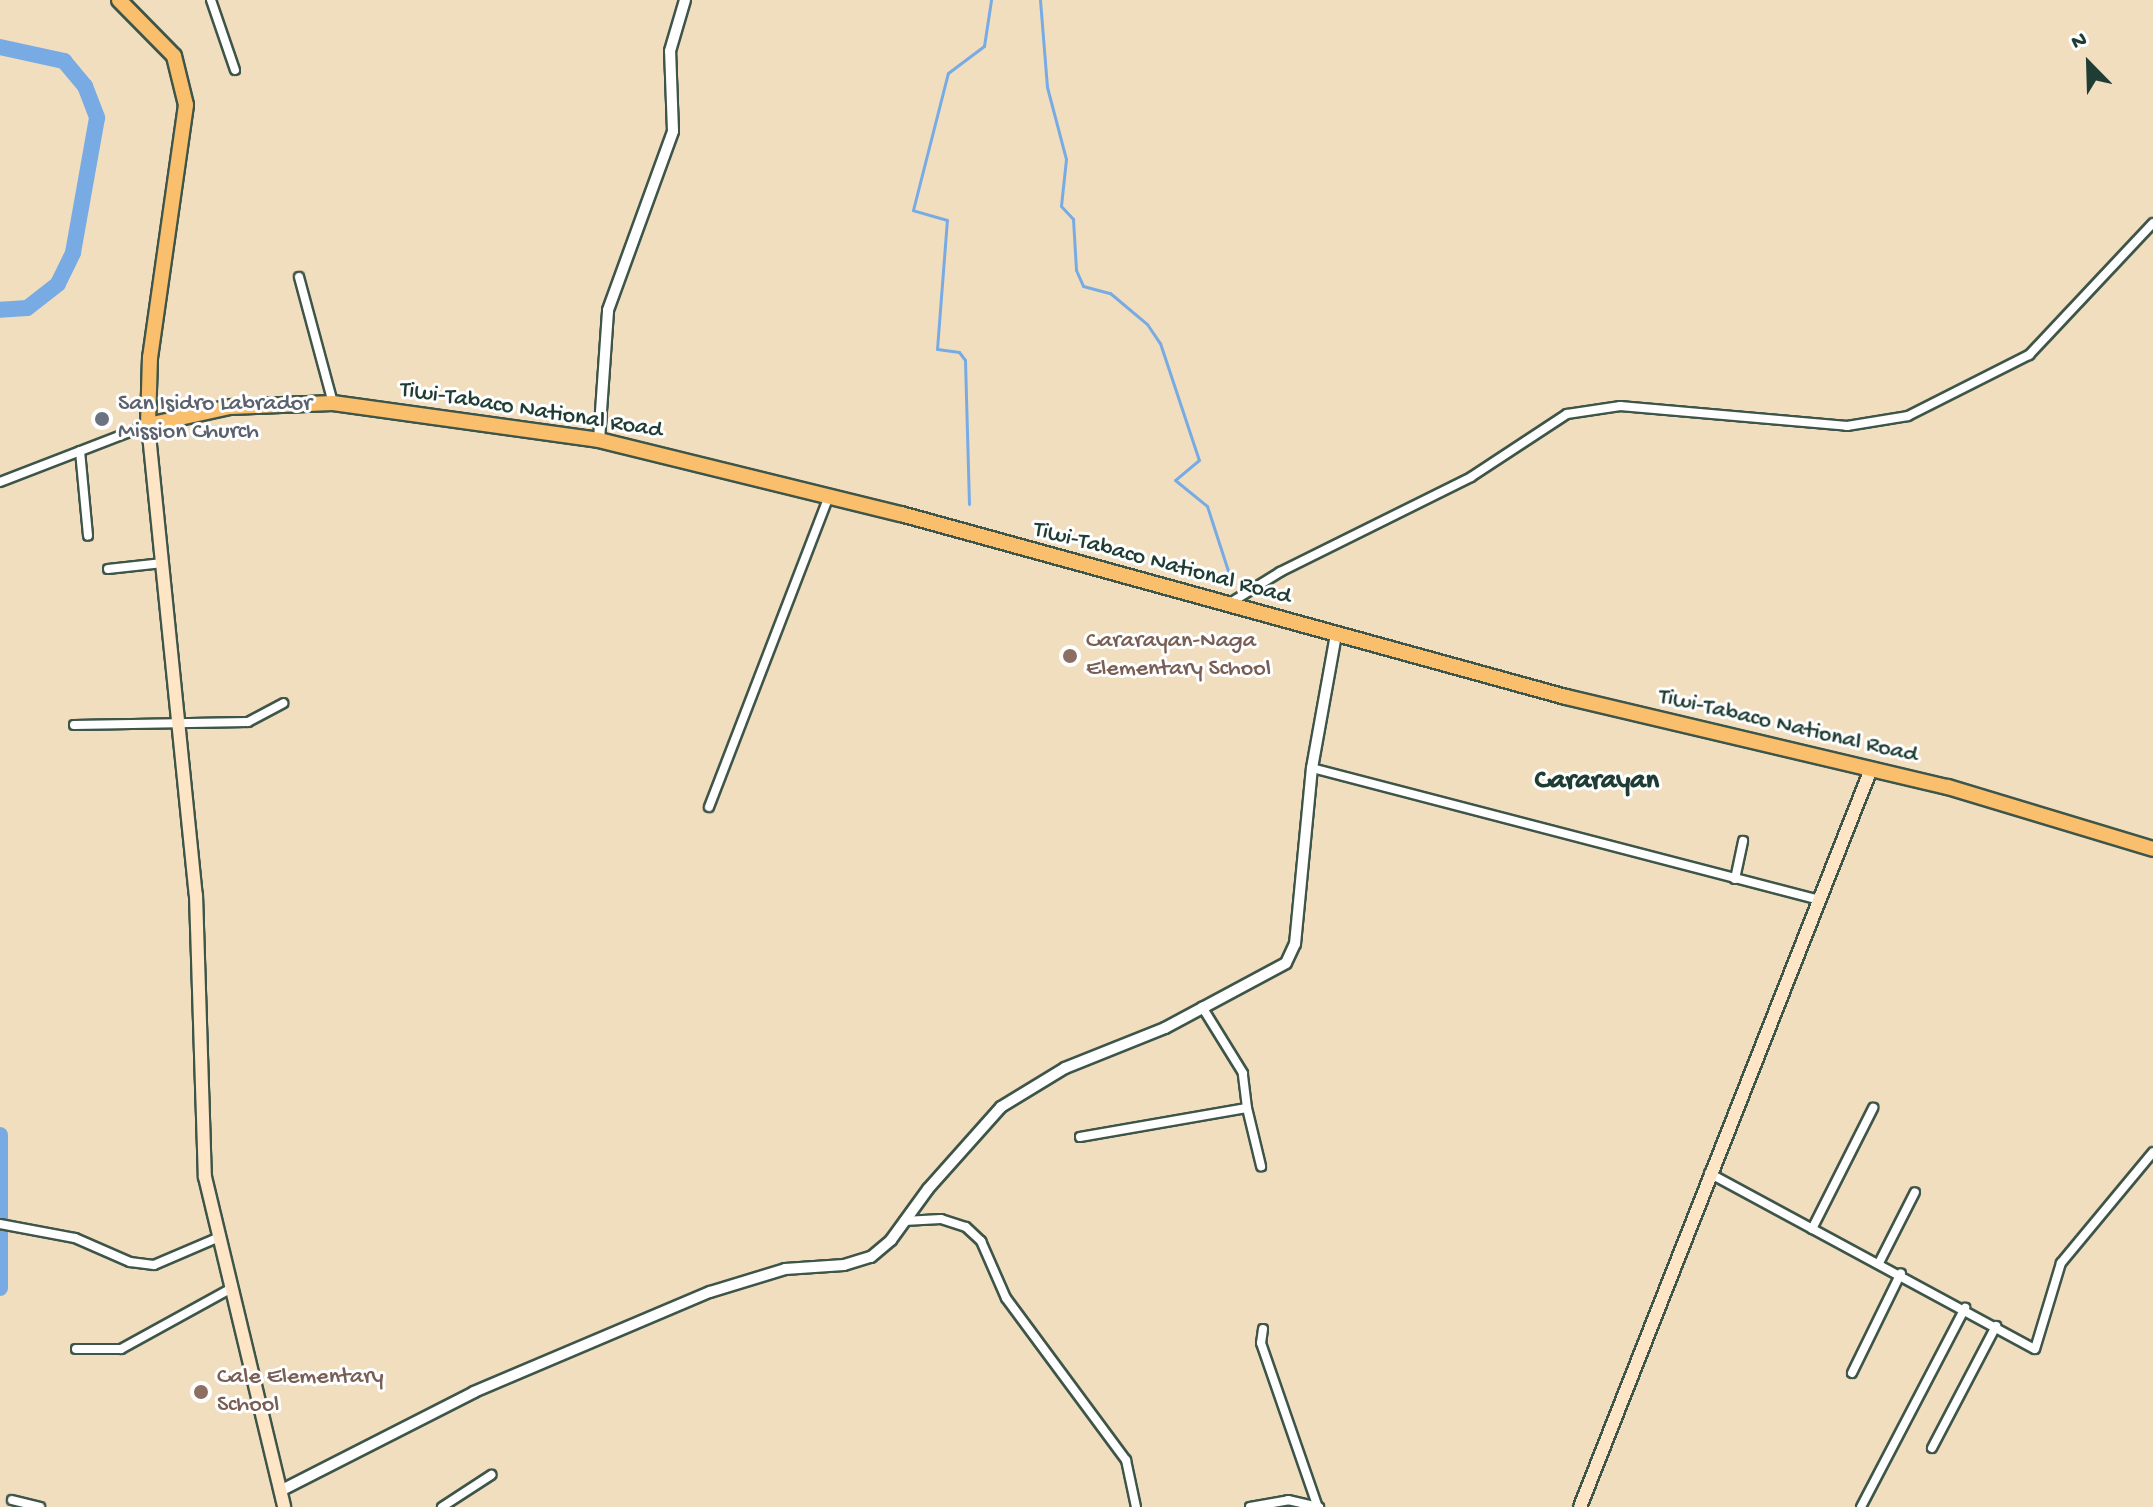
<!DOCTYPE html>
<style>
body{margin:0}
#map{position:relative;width:2153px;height:1507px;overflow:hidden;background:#f1debf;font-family:"Gochi Hand",sans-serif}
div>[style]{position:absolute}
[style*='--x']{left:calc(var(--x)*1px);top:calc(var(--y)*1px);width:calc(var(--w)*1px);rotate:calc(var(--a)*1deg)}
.stream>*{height:3px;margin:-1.5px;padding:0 1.5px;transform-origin:1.5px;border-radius:1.5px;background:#78abe4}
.river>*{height:16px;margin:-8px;padding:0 8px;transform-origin:8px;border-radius:8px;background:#78abe4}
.roads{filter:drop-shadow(2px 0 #3e5549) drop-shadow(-2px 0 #3e5549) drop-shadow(0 2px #3e5549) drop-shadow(0 -2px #3e5549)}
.minor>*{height:8px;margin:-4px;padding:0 4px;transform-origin:4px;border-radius:4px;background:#fff}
.tertiary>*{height:10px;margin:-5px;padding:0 5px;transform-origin:5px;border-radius:5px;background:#fff}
.secondary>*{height:12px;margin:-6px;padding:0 6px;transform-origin:6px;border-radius:6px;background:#fde5c5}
.primary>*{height:14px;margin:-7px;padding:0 7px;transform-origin:7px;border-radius:7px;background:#f9bf6d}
.dots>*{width:22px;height:22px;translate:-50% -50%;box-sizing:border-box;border:4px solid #fff;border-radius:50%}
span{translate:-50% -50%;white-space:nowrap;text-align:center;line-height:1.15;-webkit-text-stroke:6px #fff;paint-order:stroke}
.worship-label{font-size:24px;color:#5b616d}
.left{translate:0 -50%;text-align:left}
.street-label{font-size:24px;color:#1f3d34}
.education-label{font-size:24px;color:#785e54}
.quarter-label{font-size:28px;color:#1f3d34;font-weight:700}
.north{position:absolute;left:2049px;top:24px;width:80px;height:80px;-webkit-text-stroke:6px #fff;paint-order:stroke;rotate:337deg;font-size:22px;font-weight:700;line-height:32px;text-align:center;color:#1f3d34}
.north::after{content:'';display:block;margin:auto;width:28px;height:36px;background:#1f3d34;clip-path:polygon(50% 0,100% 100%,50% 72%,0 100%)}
</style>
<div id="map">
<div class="stream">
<i style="--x:1040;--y:0;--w:87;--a:85.4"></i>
<i style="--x:1047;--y:87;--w:74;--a:75.2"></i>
<i style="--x:1066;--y:159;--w:47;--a:96.1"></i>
<i style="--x:1061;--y:206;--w:18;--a:47"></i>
<i style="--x:1073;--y:219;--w:51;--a:86.6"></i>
<i style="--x:1076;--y:270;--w:17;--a:66"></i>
<i style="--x:1083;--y:286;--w:28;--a:15"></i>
<i style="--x:1110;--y:293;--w:48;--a:40"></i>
<i style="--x:1147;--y:324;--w:23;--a:56"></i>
<i style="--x:1160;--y:343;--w:123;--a:71.6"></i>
<i style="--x:1199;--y:460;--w:31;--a:140"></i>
<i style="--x:1175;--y:480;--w:41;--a:39.1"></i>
<i style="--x:1207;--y:506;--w:78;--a:72"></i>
<i style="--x:969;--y:504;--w:144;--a:-91.6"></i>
<i style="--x:965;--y:360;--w:10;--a:-127"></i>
<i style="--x:959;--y:352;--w:22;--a:-172"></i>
<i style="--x:937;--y:349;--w:129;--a:-85.6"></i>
<i style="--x:947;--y:220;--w:35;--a:-164"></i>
<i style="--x:913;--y:210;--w:141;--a:-75.7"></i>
<i style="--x:948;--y:73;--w:45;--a:-36.9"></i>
<i style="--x:984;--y:46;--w:47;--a:-81.3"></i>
</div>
<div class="river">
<i style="--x:0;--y:47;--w:66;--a:12.3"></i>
<i style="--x:64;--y:61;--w:33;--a:50"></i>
<i style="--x:85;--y:86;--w:34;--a:69"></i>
<i style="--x:97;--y:118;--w:137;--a:100.1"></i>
<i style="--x:73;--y:253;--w:34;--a:116"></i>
<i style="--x:58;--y:284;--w:39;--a:142"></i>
<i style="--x:27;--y:308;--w:27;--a:176"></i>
<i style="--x:0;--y:1135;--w:153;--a:90"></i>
</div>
<div class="roads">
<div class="minor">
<i style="--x:211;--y:0;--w:74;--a:71.1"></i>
<i style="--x:299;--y:277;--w:131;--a:74.9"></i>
<i style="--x:80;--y:451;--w:85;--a:84.6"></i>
<i style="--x:0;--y:482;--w:159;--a:-21.1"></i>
<i style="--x:108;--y:569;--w:55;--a:-6.2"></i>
<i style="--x:1230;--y:603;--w:59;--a:-31.8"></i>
<i style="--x:1280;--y:572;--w:213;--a:-26.4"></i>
<i style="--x:1471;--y:477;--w:115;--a:-33.3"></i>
<i style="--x:1567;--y:414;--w:54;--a:-8.6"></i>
<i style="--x:1620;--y:406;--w:228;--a:5"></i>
<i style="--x:1847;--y:426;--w:62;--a:-9.3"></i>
<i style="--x:1908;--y:416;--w:136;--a:-26.8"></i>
<i style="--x:2029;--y:355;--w:181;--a:-46.8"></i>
<i style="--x:74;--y:725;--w:174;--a:-1"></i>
<i style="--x:248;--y:722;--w:40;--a:-28"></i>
<i style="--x:1312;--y:768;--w:521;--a:14.57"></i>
<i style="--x:709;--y:807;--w:330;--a:-68.9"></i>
<i style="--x:1735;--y:879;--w:39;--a:-78"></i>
<i style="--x:1247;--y:1108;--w:60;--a:76.4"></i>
<i style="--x:1080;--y:1137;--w:169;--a:-9.9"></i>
<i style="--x:1247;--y:1108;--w:35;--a:-97"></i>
<i style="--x:1243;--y:1073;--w:78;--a:-121.8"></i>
<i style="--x:1709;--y:1173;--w:370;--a:28.4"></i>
<i style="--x:2035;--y:1349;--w:90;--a:-73.2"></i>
<i style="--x:2061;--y:1263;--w:144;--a:-50.3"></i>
<i style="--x:904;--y:1221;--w:37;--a:-3"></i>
<i style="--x:941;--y:1219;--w:26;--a:18"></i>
<i style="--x:966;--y:1227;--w:21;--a:43"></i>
<i style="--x:981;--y:1241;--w:62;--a:66.3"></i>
<i style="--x:1006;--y:1298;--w:202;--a:53.5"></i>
<i style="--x:1126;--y:1460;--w:48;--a:78"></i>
<i style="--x:0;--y:1224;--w:76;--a:10.6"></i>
<i style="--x:75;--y:1238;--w:60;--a:23.6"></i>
<i style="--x:130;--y:1262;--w:24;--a:7"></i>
<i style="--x:154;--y:1265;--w:69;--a:-23.2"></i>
<i style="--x:1812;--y:1229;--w:136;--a:-63.2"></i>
<i style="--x:1880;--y:1261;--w:77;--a:-63.1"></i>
<i style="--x:1263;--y:1329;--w:14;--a:98"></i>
<i style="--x:1261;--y:1343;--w:171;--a:70.9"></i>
<i style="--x:76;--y:1349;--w:45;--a:0"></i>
<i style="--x:121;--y:1349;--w:127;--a:-28.8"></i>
<i style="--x:1852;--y:1373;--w:111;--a:-63.9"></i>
<i style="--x:1932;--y:1448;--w:138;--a:-62.3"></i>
<i style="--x:12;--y:1500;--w:29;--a:14"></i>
<i style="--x:442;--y:1507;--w:59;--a:-33.1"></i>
<i style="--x:1250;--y:1507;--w:39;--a:-10"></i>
<i style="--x:1288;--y:1500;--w:32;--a:13"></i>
<i style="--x:1861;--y:1507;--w:225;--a:-62.4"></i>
</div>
<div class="tertiary">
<i style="--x:599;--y:440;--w:130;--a:-86"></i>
<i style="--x:608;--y:310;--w:190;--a:-70"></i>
<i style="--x:673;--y:131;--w:80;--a:-92.1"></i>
<i style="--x:670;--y:51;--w:53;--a:-73.6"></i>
<i style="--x:282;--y:1490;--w:216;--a:-27"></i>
<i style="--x:474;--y:1392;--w:256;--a:-23"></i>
<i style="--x:710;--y:1292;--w:78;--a:-17"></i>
<i style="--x:785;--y:1269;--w:59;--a:-3.9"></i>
<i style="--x:844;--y:1265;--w:28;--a:-17"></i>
<i style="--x:871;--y:1257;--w:26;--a:-40"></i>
<i style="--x:891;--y:1240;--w:63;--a:-54"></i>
<i style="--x:928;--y:1189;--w:110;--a:-48.3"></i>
<i style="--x:1001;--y:1107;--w:75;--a:-31.4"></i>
<i style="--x:1065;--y:1068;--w:108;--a:-21.8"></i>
<i style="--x:1165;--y:1028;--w:137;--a:-28.2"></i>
<i style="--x:1286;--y:963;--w:21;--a:-65"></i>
<i style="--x:1295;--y:944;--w:177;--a:-84.5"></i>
<i style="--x:1312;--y:768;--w:135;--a:-79.8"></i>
</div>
<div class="secondary">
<i style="--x:148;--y:425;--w:472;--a:84.2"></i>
<i style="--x:196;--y:895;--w:282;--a:88.2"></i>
<i style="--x:205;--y:1177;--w:339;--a:76.5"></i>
<i style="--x:1580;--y:1507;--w:793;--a:-68.48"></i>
</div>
<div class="primary">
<i style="--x:119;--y:0;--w:78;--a:45.5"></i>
<i style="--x:174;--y:56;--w:50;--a:76.2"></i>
<i style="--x:186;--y:105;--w:255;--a:98.1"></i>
<i style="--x:150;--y:357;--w:68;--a:91.7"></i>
<i style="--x:148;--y:425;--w:84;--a:-12.4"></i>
<i style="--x:230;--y:407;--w:103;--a:-2.2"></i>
<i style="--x:333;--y:403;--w:269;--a:7.9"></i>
<i style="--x:599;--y:440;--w:311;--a:13.8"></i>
<i style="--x:901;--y:514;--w:690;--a:15.39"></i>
<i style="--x:1566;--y:697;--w:392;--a:13.3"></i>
<i style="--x:1948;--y:787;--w:214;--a:16.8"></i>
</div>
</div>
<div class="dots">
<i style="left:102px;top:419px;background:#6b7280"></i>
<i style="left:1070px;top:656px;background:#8d6e63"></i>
<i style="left:201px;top:1392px;background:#8d6e63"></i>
</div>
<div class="worship-label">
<span class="left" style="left:118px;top:419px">San Isidro Labrador<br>Mission Church</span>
</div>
<div class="street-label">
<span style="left:531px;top:411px;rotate:9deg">Tiwi-Tabaco National Road</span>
<span style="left:1162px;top:564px;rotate:15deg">Tiwi-Tabaco National Road</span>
<span style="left:1788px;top:727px;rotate:13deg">Tiwi-Tabaco National Road</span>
</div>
<div class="education-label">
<span class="left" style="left:1086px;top:656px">Cararayan-Naga<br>Elementary School</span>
<span class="left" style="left:217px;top:1392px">Cale Elementary<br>School</span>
</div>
<div class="quarter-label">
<span style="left:1597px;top:782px">Cararayan</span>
</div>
<div class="north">N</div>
</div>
